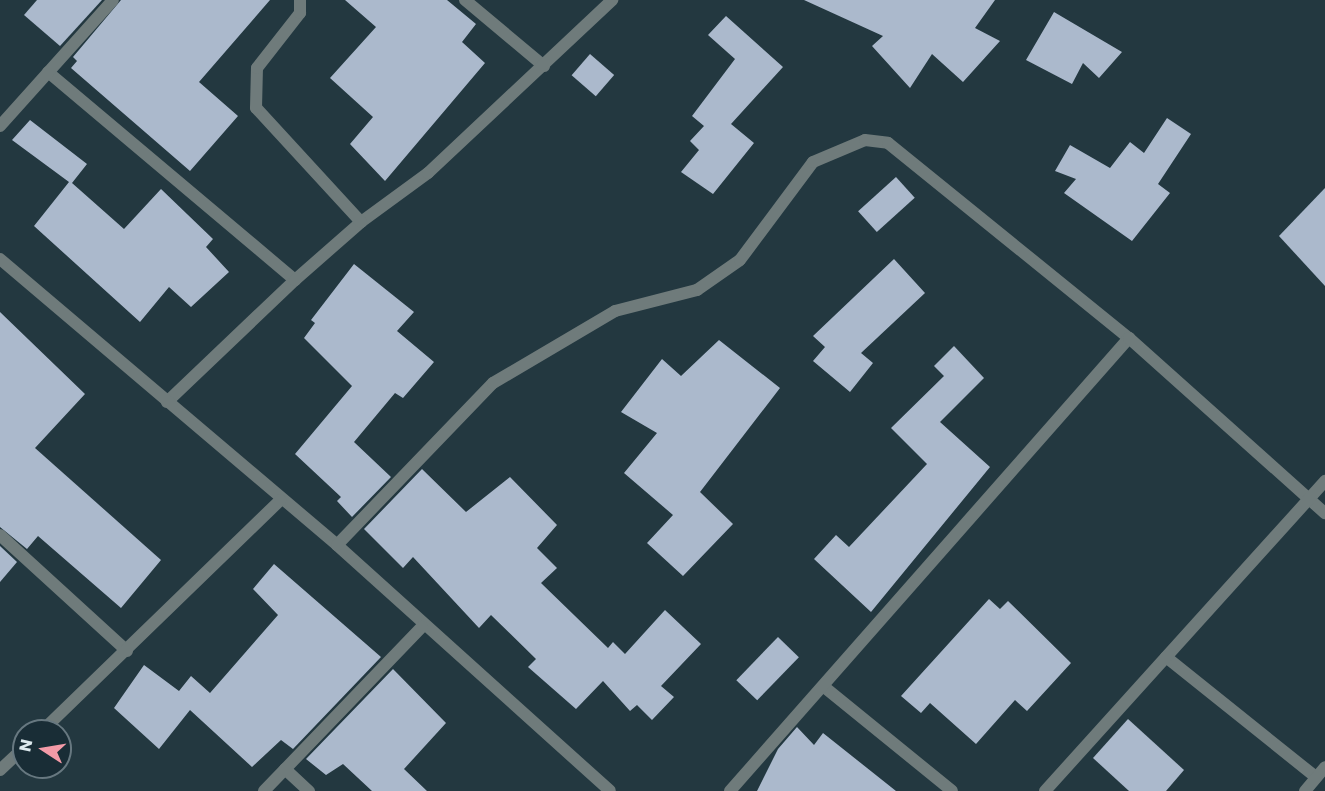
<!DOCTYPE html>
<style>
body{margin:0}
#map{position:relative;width:1325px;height:791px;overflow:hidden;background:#233840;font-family:Poppins,sans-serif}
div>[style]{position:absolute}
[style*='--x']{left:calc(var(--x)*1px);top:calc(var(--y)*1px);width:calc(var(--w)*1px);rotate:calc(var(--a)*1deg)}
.building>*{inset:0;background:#abb9cc;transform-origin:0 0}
.minor>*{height:12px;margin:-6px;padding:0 6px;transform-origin:6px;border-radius:6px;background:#6f7b7b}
span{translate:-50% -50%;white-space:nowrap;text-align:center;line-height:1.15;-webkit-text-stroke:6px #192d36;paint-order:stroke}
.north{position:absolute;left:12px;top:719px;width:60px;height:60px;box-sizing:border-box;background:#192d36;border:2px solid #677880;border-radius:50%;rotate:282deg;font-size:16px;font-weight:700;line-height:24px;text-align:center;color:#dde9ee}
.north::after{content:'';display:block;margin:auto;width:21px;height:27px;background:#f39aa7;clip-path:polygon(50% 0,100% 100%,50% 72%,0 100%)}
</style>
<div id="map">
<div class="building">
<i style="clip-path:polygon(37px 0,102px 0,60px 46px,24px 15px)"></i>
<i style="clip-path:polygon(121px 0,270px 0,199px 82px,238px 116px,190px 171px,71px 68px,77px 61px,73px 57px)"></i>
<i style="clip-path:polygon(345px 0,447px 0,476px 24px,462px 42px,485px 63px,385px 181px,350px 144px,373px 117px,330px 78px,376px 27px)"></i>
<i style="clip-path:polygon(804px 0,995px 0,975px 28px,1000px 41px,963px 82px,932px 54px,910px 88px,872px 46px,883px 36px)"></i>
<i style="clip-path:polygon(1054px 12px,1122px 52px,1099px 78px,1083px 63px,1072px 84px,1026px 60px)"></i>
<i style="clip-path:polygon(726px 16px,783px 67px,731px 124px,754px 143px,713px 194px,681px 172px,699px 150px,690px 141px,704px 126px,692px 116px,735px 59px,708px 35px)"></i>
<i style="left:590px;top:54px;width:32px;height:28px;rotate:41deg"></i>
<i style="clip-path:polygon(1167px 118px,1191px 134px,1158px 184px,1170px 193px,1132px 241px,1064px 193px,1076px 179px,1055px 171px,1070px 145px,1110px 168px,1130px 142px,1144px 153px)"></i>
<i style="clip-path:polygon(30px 120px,87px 164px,72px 183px,124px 229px,161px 189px,213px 239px,206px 247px,229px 272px,191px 307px,169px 287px,140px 322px,34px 226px,69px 182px,12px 140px)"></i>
<i style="left:896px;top:177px;width:28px;height:51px;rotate:48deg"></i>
<i style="clip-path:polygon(1325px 188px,1325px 286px,1279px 236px)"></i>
<i style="clip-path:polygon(894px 259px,925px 293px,861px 353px,873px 363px,850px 392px,813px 361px,825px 347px,813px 336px)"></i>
<i style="clip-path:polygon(354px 264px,414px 312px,397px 331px,434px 362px,403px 398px,395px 393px,354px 442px,391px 477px,352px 517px,337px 501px,341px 497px,295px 454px,352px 386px,304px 338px,315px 323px,311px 320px)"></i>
<i style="clip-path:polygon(0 312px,85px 394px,35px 448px,161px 560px,121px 608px,38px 536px,27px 549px,0 527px)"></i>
<i style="clip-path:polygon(719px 340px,780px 388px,700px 492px,733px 524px,683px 576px,647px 543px,673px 515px,624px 473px,657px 433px,621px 412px,662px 359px,681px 376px)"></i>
<i style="clip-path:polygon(954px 346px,984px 378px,940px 422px,990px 467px,871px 612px,814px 559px,836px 535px,849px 547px,927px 464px,891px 428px,944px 376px,934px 366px)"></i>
<i style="clip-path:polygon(422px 469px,466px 512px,510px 477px,557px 525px,537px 548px,557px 568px,541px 583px,608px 648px,613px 642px,625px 654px,665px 610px,701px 644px,661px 686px,674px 697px,652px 720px,637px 705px,630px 711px,603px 681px,576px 709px,528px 667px,536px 659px,491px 615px,479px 628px,413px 557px,403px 568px,364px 529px)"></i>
<i style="clip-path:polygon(0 546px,17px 562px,0 582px)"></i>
<i style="clip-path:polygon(274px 564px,381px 657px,293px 749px,281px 740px,252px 767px,190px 710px,159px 749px,114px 708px,144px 665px,179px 691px,191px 676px,210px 693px,278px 615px,253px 589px)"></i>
<i style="clip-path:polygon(989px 599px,1000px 609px,1008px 601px,1071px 663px,1027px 711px,1015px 700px,976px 744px,930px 703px,921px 713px,901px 696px)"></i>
<i style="left:778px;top:637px;width:29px;height:60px;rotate:44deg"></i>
<i style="clip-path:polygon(393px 669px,446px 723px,404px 769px,427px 791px,372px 791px,343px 764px,326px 775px,306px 759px)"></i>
<i style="clip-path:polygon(1128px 719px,1184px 770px,1166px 791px,1129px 791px,1093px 758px)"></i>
<i style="clip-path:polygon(797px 727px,814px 745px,823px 733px,896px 791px,757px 791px,778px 749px)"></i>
</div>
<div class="minor">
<i style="--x:465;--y:0;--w:103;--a:39.9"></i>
<i style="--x:48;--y:72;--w:323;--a:40.1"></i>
<i style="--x:295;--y:280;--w:177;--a:136.4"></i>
<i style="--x:0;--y:126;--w:169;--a:-48.1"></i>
<i style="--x:361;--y:222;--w:83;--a:-36.2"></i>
<i style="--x:428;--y:173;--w:253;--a:-43.2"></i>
<i style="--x:0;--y:259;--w:442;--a:40.3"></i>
<i style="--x:337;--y:545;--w:367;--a:42"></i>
<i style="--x:295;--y:280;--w:88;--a:-41.3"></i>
<i style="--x:361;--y:222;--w:155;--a:-132.6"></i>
<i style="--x:256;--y:108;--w:40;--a:-88.6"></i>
<i style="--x:257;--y:68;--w:70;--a:-52"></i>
<i style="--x:300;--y:13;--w:13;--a:-90"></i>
<i style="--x:0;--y:535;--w:172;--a:42.4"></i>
<i style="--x:337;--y:545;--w:225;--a:-46.1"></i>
<i style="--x:493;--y:383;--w:142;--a:-30.5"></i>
<i style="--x:615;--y:311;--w:85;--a:-14.4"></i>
<i style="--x:697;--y:290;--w:52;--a:-34.9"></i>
<i style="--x:740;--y:260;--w:122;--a:-53.3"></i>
<i style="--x:813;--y:162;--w:56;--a:-22.9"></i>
<i style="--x:865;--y:140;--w:23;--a:7"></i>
<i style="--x:888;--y:143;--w:310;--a:39"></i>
<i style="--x:1166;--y:657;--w:192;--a:38.7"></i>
<i style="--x:823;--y:686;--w:166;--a:39.1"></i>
<i style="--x:42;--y:731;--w:332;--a:-44.1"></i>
<i style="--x:285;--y:769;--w:33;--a:43"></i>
<i style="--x:0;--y:770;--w:33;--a:-43"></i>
<i style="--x:264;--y:791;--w:228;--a:-46.1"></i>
<i style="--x:730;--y:791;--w:604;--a:-48.63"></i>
<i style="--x:1129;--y:338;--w:263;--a:41.8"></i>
<i style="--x:1045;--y:791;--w:418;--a:-47.9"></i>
<i style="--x:1305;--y:791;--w:31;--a:-50"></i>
</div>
<div class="north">N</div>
</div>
